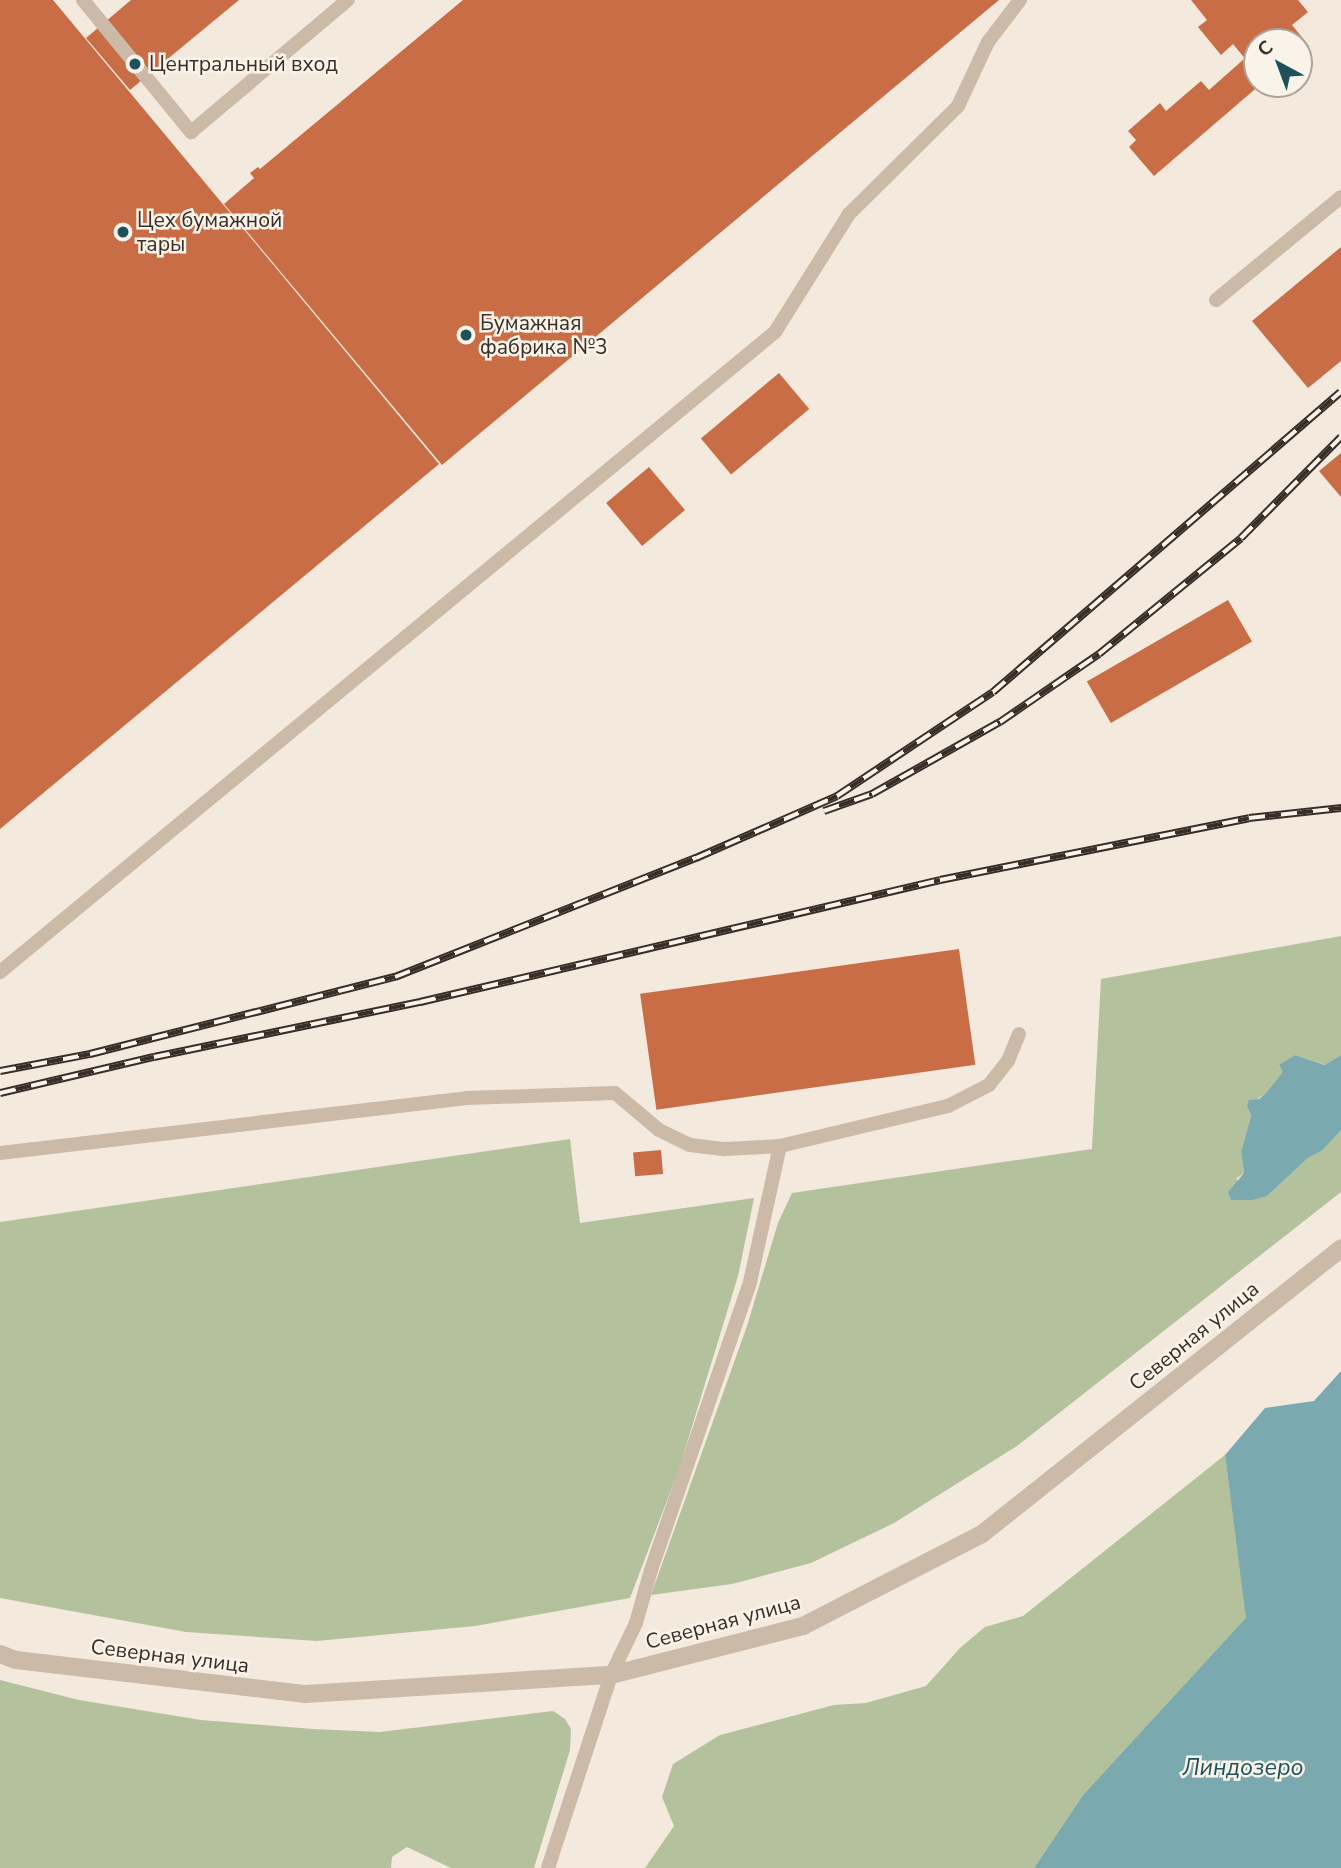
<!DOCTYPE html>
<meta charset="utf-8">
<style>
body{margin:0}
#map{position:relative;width:1341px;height:1868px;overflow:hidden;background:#f3e9dc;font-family:"Nunito Sans",sans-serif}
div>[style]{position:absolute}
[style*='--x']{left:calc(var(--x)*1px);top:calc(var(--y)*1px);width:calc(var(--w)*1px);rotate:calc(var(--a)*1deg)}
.green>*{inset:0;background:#b3c29c}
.water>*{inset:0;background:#7aaab0}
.building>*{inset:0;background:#c86d45;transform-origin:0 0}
.service>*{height:14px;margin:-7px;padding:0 7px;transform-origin:7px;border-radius:7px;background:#cbbaa8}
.tertiary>*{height:18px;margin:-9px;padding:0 9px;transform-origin:9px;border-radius:9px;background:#cbbaa8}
.rail>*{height:8px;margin-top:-4px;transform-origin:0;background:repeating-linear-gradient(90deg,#faf3e9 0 16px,#382e28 0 32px);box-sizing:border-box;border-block:2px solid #382e28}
.dots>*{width:19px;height:19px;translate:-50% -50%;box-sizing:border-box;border:4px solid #faf3e9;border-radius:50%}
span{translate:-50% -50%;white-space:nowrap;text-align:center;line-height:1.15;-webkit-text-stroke:5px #faf3e9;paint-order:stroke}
.poi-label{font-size:21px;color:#382e28}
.left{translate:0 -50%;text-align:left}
.street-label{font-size:21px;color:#382e28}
.water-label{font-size:23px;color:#1d525a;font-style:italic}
.north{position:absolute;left:1243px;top:28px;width:70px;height:70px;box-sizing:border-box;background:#faf3e9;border:2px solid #aca49c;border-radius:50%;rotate:319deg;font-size:19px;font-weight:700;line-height:28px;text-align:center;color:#382e28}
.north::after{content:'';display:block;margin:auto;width:24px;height:32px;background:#1d525a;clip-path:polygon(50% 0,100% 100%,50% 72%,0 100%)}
</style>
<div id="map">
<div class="green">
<i style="clip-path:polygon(1341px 936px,1341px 1055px,1326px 1065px,1295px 1055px,1279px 1066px,1284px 1072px,1266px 1093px,1247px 1106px,1251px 1116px,1241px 1152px,1244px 1173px,1236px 1179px,1267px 1196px,1308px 1158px,1323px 1150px,1341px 1130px,1341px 1192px,1017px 1446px,894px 1523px,811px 1563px,732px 1584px,651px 1595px,747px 1326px,778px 1223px,792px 1193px,1092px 1149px,1101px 979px)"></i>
<i style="clip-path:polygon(570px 1139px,580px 1223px,754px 1198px,738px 1276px,679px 1469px,630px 1598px,475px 1626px,317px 1641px,186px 1632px,0 1598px,0 1222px)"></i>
<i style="clip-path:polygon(1225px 1455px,1247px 1618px,1083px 1795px,1034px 1868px,645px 1868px,674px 1826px,662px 1797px,673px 1764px,720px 1735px,834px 1705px,866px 1703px,926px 1686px,960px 1648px,985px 1627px,1023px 1616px)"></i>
<i style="clip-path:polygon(0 1680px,79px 1700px,201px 1720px,313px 1729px,380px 1732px,553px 1711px,565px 1719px,571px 1729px,570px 1750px,534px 1868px,451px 1868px,407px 1847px,392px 1857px,391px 1868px,0 1868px)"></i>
</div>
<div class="water">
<i style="clip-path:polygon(1295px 1055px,1325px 1065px,1341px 1055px,1341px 1130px,1323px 1150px,1308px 1158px,1267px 1196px,1252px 1200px,1231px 1200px,1228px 1192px,1244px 1173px,1241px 1152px,1251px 1116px,1247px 1106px,1249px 1100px,1259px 1099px,1266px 1093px,1283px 1072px,1279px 1065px)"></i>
<i style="clip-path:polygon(1341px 1371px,1341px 1868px,1034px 1868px,1083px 1795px,1246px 1618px,1225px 1455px,1265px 1408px,1314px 1401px)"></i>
</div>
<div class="building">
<i style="clip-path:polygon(0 0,53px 0,439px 464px,0 829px)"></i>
<i style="clip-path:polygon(131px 0,239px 0,130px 90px,86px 38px)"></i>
<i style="clip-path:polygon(463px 0,999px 0,442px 465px,224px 204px,254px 178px,250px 173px,258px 167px,260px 169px)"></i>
<i style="clip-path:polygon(1191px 0,1298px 0,1308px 12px,1292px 25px,1309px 46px,1299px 54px,1299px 42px,1257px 42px,1257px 73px,1233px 44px,1221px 55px,1198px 27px,1207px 20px)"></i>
<i style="clip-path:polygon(1244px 59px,1257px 75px,1257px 84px,1261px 84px,1154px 176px,1129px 147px,1136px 140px,1128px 131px,1160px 103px,1166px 111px,1201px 81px,1209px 90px)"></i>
<i style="clip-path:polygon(1341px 247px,1341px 361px,1308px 388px,1252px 321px)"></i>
<i style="left:779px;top:373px;width:47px;height:102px;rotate:50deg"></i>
<i style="clip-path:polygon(1341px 453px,1341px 497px,1319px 471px)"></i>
<i style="left:649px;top:467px;width:56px;height:56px;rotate:50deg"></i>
<i style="left:1228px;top:600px;width:48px;height:163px;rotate:60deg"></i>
<i style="left:959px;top:949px;width:117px;height:322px;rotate:82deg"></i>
<i style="left:661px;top:1150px;width:24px;height:28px;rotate:85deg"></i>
</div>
<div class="service">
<i style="--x:83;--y:0;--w:171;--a:50.7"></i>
<i style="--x:191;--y:132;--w:205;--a:-40.1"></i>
<i style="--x:1216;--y:300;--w:162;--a:-39.5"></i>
<i style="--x:0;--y:972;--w:1005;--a:-39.55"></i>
<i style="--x:775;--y:332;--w:139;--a:-57.9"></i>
<i style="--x:849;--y:214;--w:153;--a:-44.7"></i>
<i style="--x:958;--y:106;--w:71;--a:-64.9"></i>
<i style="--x:988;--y:42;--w:53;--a:-52.7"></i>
<i style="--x:0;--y:1153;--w:470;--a:-6.7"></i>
<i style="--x:467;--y:1098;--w:148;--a:-1.9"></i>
<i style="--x:615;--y:1093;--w:57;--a:40.1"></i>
<i style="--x:659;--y:1130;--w:34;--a:26"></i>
<i style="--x:690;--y:1145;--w:35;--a:7"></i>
<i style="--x:725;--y:1149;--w:55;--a:-3.1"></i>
<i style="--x:780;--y:1146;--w:173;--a:-13.4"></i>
<i style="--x:948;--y:1106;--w:46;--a:-27.1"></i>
<i style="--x:989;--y:1085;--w:31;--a:-52"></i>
<i style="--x:1008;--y:1061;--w:29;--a:-68"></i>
<i style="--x:548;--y:1868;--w:203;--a:-71.9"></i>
<i style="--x:611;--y:1675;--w:58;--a:-64.3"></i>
<i style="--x:636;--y:1623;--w:55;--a:-74.2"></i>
<i style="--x:651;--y:1570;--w:305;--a:-71"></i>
<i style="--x:750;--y:1282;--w:139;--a:-77.6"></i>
</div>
<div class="tertiary">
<i style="--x:0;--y:1654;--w:17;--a:21"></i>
<i style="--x:16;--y:1660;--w:292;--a:6.7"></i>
<i style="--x:306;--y:1694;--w:306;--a:-3.6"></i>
<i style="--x:611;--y:1675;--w:198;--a:-14.3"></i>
<i style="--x:803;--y:1626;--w:201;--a:-27.2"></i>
<i style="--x:982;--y:1534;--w:459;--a:-38.5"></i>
</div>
<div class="rail">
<i style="--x:824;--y:811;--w:51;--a:-19.5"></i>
<i style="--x:872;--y:794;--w:147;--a:-29.4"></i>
<i style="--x:1000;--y:722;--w:120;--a:-34.5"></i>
<i style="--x:1099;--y:654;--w:183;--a:-39.2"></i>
<i style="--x:1241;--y:538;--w:142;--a:-45.3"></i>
<i style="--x:0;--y:1071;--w:92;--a:-10.7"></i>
<i style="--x:90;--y:1054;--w:315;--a:-14.2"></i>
<i style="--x:395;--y:977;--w:324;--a:-21.6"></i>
<i style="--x:696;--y:858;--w:154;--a:-23.7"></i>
<i style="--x:837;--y:796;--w:187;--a:-33.7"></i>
<i style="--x:993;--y:692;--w:459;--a:-40.8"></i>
<i style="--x:0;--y:1093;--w:158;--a:-13.2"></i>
<i style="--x:154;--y:1057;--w:272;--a:-11.7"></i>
<i style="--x:420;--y:1002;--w:534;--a:-13.2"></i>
<i style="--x:940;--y:880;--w:315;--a:-11.3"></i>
<i style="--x:1249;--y:818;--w:93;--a:-6.2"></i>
</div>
<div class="dots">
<i style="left:135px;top:64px;background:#1d525a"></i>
<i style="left:123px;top:232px;background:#1d525a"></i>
<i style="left:466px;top:335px;background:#1d525a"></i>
</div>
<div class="poi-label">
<span class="left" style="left:149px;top:64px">Центральный вход</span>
<span class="left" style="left:137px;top:232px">Цех бумажной<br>тары</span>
<span class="left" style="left:480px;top:335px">Бумажная<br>фабрика №3</span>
</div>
<div class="street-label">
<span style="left:1194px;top:1336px;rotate:-39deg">Северная улица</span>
<span style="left:723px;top:1622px;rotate:-15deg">Северная улица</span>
<span style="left:170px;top:1656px;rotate:7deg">Северная улица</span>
</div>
<div class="water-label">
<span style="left:1243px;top:1768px">Линдозеро</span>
</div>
<div class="north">С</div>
</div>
